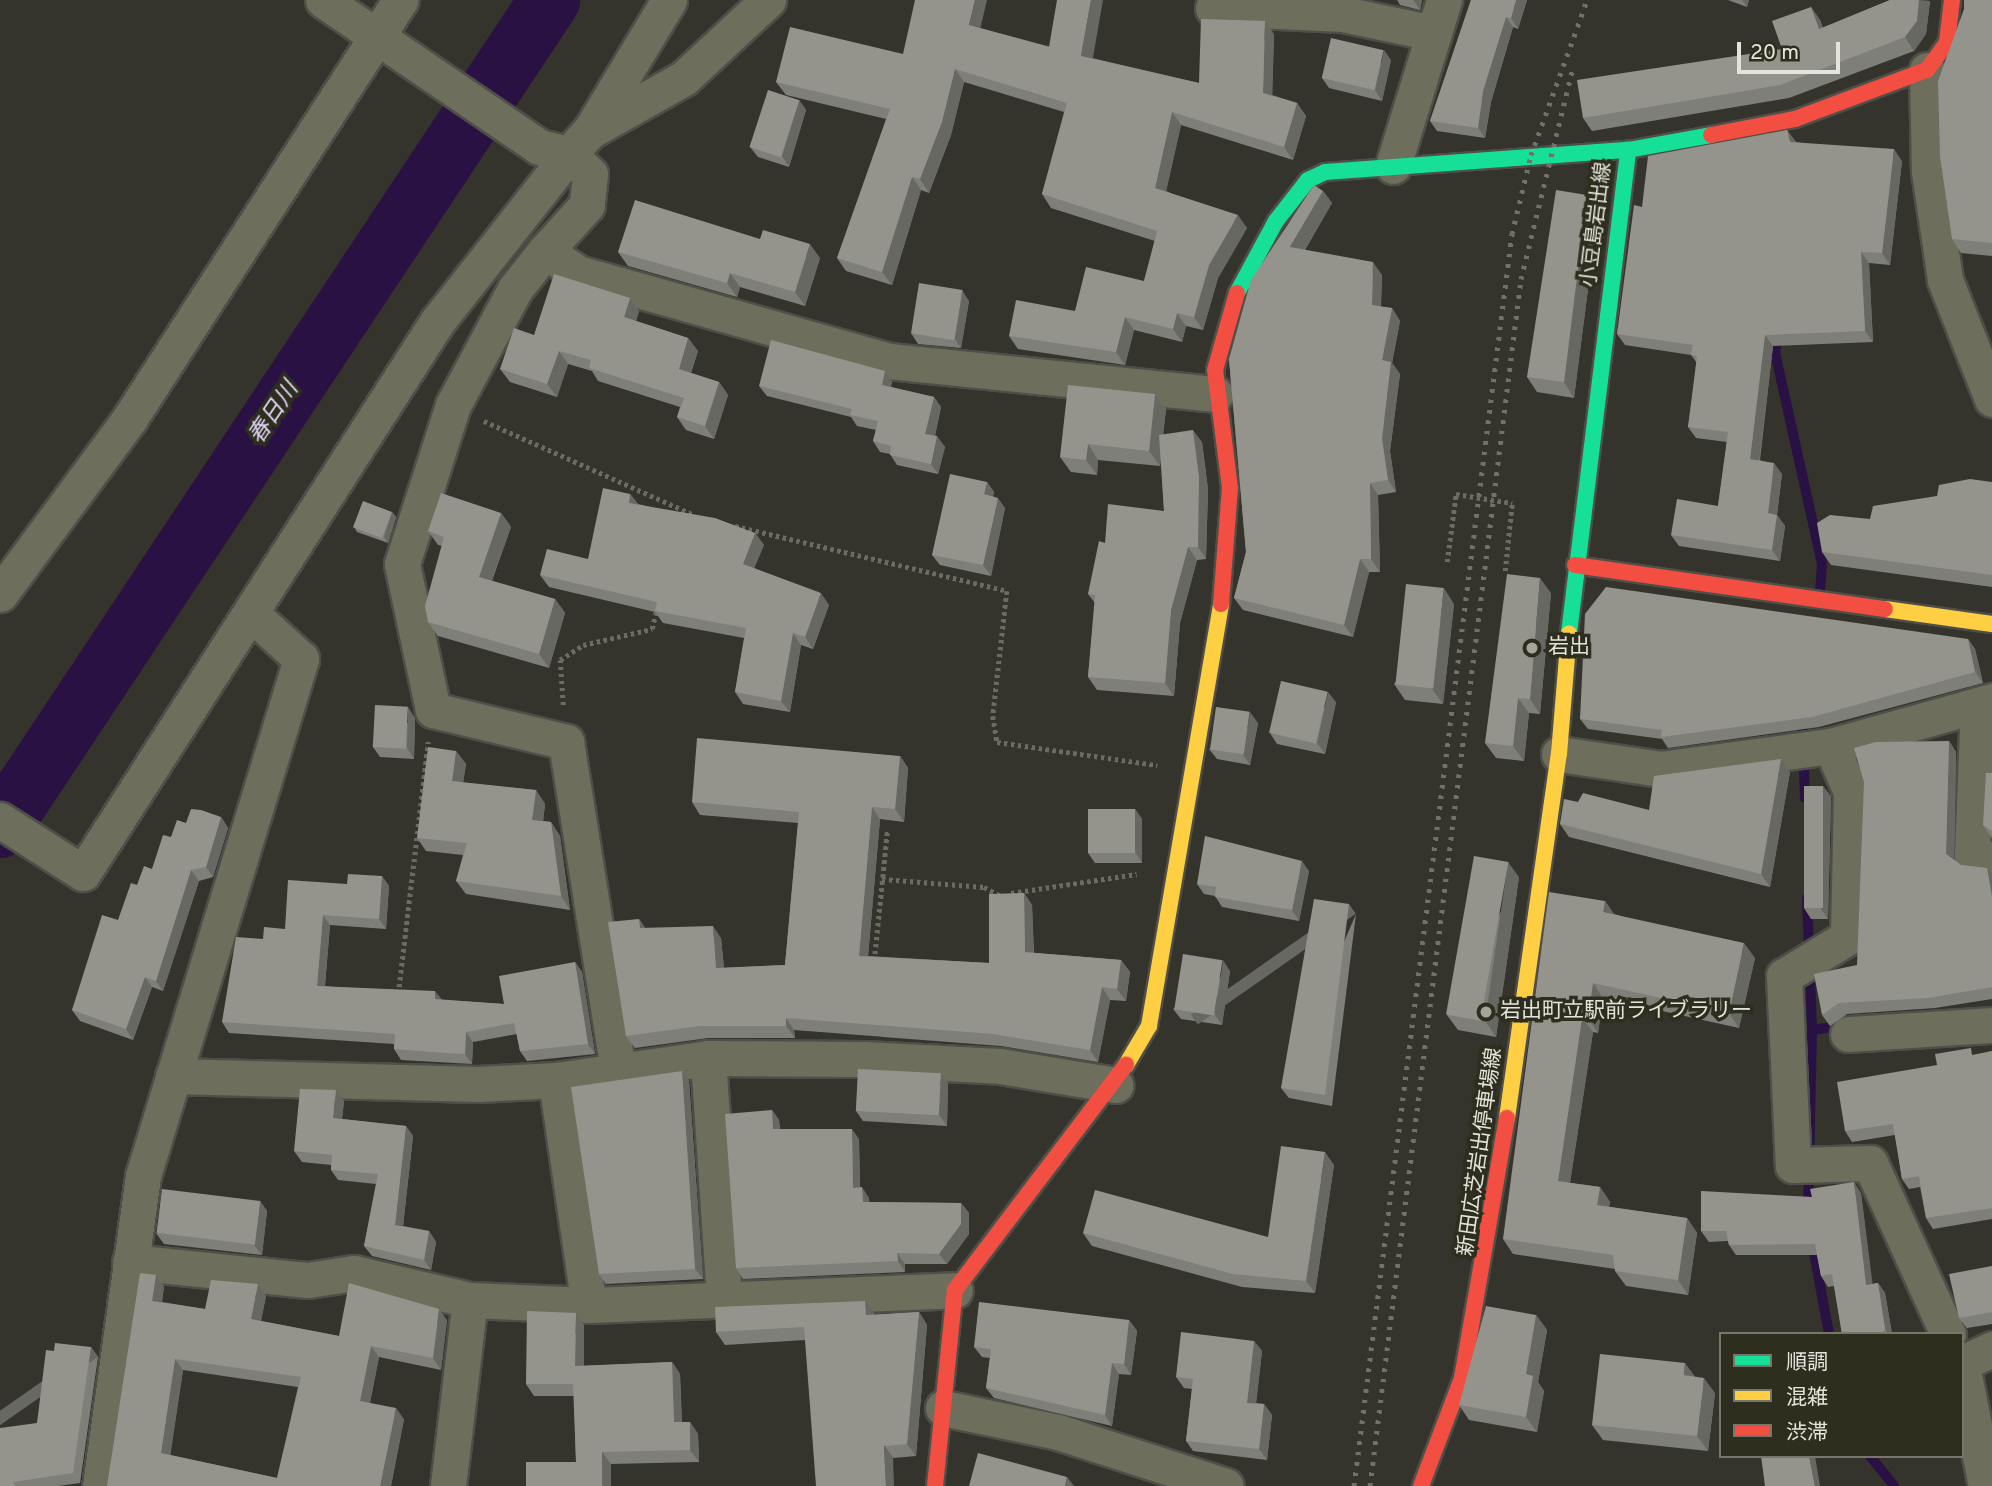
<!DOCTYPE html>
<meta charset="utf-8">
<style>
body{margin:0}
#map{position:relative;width:1992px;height:1486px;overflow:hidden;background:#34342c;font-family:Overpass,"Noto Sans JP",sans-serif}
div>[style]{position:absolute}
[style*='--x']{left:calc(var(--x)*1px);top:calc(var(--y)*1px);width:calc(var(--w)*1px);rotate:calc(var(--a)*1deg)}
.stream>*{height:10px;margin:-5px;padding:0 5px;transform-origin:5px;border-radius:5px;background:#2a1144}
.river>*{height:61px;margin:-30.5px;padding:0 30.5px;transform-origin:30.5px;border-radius:30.5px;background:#2a1144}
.path>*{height:4.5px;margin-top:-2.25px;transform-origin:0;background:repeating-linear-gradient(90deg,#6b6b5f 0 3.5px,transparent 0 7px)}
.roads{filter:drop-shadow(2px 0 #4f4f49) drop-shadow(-2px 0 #4f4f49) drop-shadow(0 2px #4f4f49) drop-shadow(0 -2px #4f4f49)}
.street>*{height:35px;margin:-17.5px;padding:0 17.5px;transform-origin:17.5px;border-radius:17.5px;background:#6e6e5d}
.fast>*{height:16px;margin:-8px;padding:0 8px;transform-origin:8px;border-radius:8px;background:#16e098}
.slow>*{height:16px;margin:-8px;padding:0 8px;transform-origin:8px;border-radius:8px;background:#ffcf43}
.jam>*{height:16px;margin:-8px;padding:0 8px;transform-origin:8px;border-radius:8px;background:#f24e42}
.rail>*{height:5px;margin-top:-2.5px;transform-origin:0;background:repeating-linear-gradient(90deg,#717167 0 3.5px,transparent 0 10.5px)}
.path-bridge>*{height:4.5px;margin-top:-2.25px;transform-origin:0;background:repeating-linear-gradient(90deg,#6b6b5f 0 3.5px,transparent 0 7px)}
.wall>*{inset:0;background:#7f7f79}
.shaded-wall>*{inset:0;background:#686863;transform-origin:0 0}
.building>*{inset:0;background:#94948d;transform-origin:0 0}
.dots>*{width:19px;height:19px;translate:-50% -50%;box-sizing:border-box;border:4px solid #2e2e1f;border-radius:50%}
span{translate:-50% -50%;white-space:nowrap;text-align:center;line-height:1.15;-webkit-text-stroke:7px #2e2e1f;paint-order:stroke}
.street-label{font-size:21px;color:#e3e4da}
.poi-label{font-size:21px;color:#e3e4da}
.left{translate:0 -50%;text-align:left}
.water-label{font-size:23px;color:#e1d4f8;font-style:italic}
.legend{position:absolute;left:1719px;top:1332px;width:245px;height:126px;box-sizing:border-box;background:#2e2e1f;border:2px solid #76776a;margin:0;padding:9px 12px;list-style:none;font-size:21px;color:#e3e4da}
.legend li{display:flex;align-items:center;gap:14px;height:35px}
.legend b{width:35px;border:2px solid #76776a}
.scale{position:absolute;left:1737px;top:42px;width:103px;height:32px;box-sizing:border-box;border:4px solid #e3e4da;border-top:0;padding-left:9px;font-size:21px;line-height:24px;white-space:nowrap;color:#e3e4da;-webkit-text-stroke:5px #2e2e1f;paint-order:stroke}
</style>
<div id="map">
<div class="stream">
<i style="--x:1778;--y:335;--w:17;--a:100"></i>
<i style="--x:1775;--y:352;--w:217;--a:77.5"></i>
<i style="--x:1822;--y:564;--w:29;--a:94"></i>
<i style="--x:1802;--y:716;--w:82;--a:87.9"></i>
<i style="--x:1807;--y:898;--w:132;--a:87.8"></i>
<i style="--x:1812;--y:1030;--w:34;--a:-8"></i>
<i style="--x:1808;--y:1208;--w:178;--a:-88.7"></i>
<i style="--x:1812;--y:1242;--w:94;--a:79.5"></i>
<i style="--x:1870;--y:1456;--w:38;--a:51"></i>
</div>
<div class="river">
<i style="--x:0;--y:827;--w:993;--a:-56.42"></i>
</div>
<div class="path">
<i style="--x:484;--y:421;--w:228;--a:24.1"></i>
<i style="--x:735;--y:526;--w:280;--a:13.4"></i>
<i style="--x:1007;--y:591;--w:126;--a:96.4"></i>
<i style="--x:993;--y:716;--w:26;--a:81"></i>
<i style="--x:997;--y:742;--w:162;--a:8.2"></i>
<i style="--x:1447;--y:562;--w:69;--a:-82.5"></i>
<i style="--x:1505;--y:571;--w:68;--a:-84.1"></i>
<i style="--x:563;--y:705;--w:45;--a:-93.8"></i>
<i style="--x:560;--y:660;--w:27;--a:-33"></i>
<i style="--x:583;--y:645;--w:71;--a:-13.1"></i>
<i style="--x:652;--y:629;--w:23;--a:-77"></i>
<i style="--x:882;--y:879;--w:102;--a:4.5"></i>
<i style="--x:984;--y:887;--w:17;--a:28"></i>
<i style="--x:1011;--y:893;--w:127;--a:-8.6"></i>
<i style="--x:874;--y:961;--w:130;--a:-84.2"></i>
<i style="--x:398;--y:994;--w:254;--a:-83.2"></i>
</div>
<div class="roads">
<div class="street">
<i style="--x:323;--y:0;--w:261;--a:34.2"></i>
<i style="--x:539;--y:147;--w:31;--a:13"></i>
<i style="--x:569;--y:154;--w:29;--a:44"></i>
<i style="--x:590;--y:174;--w:31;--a:96"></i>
<i style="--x:587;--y:205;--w:62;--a:132.4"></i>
<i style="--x:545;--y:251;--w:40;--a:34"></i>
<i style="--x:578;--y:273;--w:323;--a:15.8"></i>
<i style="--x:889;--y:361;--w:328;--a:5.8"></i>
<i style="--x:1213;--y:8;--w:130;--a:2.6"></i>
<i style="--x:1343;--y:14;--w:93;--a:11.8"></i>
<i style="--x:1927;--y:70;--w:101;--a:88.9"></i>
<i style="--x:1929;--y:171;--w:110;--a:81.6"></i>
<i style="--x:1945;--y:280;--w:128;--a:68.4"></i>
<i style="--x:590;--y:131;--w:153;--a:-58.9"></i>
<i style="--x:1393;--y:166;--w:174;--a:-72.9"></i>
<i style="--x:545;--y:251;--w:48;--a:128.3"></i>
<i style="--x:515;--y:289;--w:132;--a:118.1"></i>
<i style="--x:453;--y:405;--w:167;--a:107.8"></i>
<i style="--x:402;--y:564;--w:149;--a:78"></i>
<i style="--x:433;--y:710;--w:137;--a:13.5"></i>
<i style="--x:566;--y:742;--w:333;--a:81"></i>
<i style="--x:0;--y:594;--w:219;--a:-53.5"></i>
<i style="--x:130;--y:418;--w:498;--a:-57.1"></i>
<i style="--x:1978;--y:705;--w:151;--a:92.3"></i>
<i style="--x:1972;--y:856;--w:20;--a:9"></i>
<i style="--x:1831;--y:746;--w:50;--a:66.5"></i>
<i style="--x:1851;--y:792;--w:145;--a:91.2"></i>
<i style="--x:1848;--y:937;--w:75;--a:148.6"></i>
<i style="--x:1784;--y:976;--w:189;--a:87.3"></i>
<i style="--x:1793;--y:1165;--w:77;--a:-1.5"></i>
<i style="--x:1870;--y:1163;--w:188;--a:65.5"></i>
<i style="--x:1559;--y:754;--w:102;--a:8.4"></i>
<i style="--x:1660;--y:769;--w:173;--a:-7.7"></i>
<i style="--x:1831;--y:746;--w:167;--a:-15.6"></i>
<i style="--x:0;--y:820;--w:98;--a:32.6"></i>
<i style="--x:83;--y:873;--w:655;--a:-57.28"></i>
<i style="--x:437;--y:322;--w:214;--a:-51.8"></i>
<i style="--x:569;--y:154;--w:31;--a:-48"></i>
<i style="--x:590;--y:131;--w:108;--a:-29.4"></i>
<i style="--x:684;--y:78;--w:115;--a:-42.9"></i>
<i style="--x:1848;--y:1034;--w:144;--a:-3.6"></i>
<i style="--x:708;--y:1058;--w:240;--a:86.2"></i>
<i style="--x:173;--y:1076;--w:305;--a:1.5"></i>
<i style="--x:478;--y:1084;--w:78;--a:-2.9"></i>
<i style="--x:556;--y:1080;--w:154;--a:-8.2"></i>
<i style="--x:708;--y:1058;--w:156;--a:0.4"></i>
<i style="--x:864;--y:1059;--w:136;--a:2.9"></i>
<i style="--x:1000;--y:1066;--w:117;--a:9.4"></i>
<i style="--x:556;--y:1080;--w:227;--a:81.7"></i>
<i style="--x:130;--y:1262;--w:179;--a:5.8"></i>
<i style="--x:308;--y:1280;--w:47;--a:-8.7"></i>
<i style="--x:354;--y:1273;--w:119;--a:13.1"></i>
<i style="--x:470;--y:1300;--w:119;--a:2.4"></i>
<i style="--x:589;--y:1305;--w:366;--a:-2.3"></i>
<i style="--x:1962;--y:1363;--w:33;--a:-25"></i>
<i style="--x:1962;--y:1365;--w:123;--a:78.8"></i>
<i style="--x:943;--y:1408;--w:117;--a:11.8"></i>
<i style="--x:1058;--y:1432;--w:176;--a:17.8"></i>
<i style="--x:100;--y:1486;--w:313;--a:-82.1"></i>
<i style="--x:143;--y:1176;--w:541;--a:-73.01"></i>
<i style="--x:301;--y:659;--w:65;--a:-137.5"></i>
<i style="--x:448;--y:1486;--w:187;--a:-83.3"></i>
</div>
<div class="fast">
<i style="--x:1237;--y:293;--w:82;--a:-61.6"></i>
<i style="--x:1276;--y:221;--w:52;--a:-52"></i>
<i style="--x:1308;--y:180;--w:19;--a:-25"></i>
<i style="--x:1325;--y:172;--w:304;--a:-4.2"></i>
<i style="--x:1628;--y:150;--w:84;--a:-10.2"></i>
<i style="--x:1569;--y:633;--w:487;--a:-83"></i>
</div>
<div class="slow">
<i style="--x:1885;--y:609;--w:108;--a:8"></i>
<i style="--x:1126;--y:1065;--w:45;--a:-59.5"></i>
<i style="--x:1149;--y:1026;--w:428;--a:-80.3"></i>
<i style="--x:1507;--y:1118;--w:368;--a:-81.9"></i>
<i style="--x:1559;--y:754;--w:121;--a:-85.3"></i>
</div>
<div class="jam">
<i style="--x:1711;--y:135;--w:86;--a:-10.8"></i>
<i style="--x:1795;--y:119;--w:141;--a:-20.4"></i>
<i style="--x:1927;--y:70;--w:34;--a:-54"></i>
<i style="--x:1947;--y:42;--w:42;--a:-83.2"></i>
<i style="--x:1575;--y:565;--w:313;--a:8.1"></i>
<i style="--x:1221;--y:604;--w:116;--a:-85.6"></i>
<i style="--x:1230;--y:488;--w:119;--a:-97.2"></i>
<i style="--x:1215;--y:370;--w:80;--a:-74.1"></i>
<i style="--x:935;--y:1486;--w:197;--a:-84.2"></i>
<i style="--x:955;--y:1290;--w:283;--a:-52.8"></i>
<i style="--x:1421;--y:1486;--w:116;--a:-69.2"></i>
<i style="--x:1462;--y:1378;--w:264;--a:-80.2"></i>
</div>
</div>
<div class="rail">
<i style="--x:1354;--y:1486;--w:1262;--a:-82.81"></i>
<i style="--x:1512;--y:234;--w:81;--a:-76.5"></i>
<i style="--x:1531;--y:155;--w:165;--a:-70.1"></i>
<i style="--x:1370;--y:1486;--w:1216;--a:-82.87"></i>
<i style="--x:1521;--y:279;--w:218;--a:-76.2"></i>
</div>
<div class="path-bridge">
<i style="--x:1456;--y:494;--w:57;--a:9.1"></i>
</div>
<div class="wall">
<i style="clip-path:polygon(1397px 0,1422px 0,1420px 10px,1400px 5px)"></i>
<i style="clip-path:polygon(1471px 0,1527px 0,1518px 29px,1513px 27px,1491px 102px,1485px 138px,1437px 131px,1430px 121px)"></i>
<i style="clip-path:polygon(1728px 0,1749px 0,1747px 7px)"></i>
<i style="clip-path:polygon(1890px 0,1930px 1px,1926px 34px,1914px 51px,1789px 98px,1592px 131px,1583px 118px,1782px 49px,1811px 7px,1820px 20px,1823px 28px)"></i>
<i style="clip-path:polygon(1992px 0,1992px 256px,1961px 253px,1952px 239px)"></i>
<i style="clip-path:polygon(980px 28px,1092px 58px,1199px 83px,1274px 34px,1272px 95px,1297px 103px,1306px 116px,1293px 160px,1181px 125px,1166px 191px,1247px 228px,1218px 278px,1203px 330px,1186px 326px,1182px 342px,1134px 330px,1125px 365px,1018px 349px,1009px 336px,1075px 311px,1144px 281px,1155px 241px,1051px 208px,1042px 194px,1064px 112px,964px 82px,951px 135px,929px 193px,921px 190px,892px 285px,846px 271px,837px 258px,886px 119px,786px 95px,776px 82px,903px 54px)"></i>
<i style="clip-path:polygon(1391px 60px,1382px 101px,1329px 88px,1322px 78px)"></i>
<i style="clip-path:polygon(799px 100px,806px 110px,789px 167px,758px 157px,750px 147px)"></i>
<i style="clip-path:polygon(1787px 130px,1796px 142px,1902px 161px,1890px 265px,1869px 263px,1873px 342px,1773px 346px,1760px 460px,1782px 474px,1777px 515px,1785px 526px,1780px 561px,1679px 546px,1671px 535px,1718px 506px,1727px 442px,1696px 438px,1688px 427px,1697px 363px,1691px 355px,1625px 345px,1617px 334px,1642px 207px)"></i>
<i style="clip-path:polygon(1323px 191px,1332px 203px,1305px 250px,1382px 275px,1381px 307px,1392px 308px,1400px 321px,1392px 363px,1400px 374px,1390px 451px,1396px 492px,1378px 495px,1380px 572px,1369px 572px,1353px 637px,1243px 610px,1234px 598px,1246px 552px,1229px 359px)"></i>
<i style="clip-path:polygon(1598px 211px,1574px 398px,1537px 392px,1527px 377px)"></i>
<i style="clip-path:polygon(618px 252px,820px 258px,805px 306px,740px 287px,737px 297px,628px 266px)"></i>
<i style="clip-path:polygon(630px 298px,639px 311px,636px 321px,688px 338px,698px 351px,691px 373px,719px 382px,728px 395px,714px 439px,686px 430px,677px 417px,680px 407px,598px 381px,592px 371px,568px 364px,557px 397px,510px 382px,500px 369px,534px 335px)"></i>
<i style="clip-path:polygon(969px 301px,961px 348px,918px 344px,911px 333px)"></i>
<i style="clip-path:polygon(892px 382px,891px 387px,934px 397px,941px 407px,935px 436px,945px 447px,938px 474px,897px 465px,890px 454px,880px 452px,873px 441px,876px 430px,857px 426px,851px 417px,767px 396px,759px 386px)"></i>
<i style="clip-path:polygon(1155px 394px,1166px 409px,1163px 434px,1202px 442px,1208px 489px,1206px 559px,1197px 560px,1180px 623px,1174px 696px,1097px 690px,1088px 677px,1095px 603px,1088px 594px,1105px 543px,1164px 511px,1161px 457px,1160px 466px,1098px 460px,1097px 475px,1071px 472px,1060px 457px)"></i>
<i style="clip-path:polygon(987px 482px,994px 492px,993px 496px,1005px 508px,991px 576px,940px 565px,932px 555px)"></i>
<i style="clip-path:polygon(1992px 482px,1992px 587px,1831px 565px,1822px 552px,1870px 519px,1937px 496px)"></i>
<i style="clip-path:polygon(630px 494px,638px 504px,755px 533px,764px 545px,754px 568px,829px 605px,813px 649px,801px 645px,790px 712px,743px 704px,735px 692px,744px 638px,663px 623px,655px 612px,549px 587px,540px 575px,588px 559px)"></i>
<i style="clip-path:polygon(392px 512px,396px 517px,388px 543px,357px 532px,354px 527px)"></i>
<i style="clip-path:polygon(501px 513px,511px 527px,492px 581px,555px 599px,565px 613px,549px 668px,438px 636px,428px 622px,442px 546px,438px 545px,428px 531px)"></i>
<i style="clip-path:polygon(1551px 593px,1540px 714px,1529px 713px,1524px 761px,1496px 758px,1485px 743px)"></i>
<i style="clip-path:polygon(1454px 604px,1443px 704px,1405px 700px,1394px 684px)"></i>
<i style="clip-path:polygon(1968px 639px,1975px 649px,1983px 683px,1819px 727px,1668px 748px,1662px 739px,1588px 729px,1580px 719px)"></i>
<i style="clip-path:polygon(1336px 702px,1325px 754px,1277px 744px,1270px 733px)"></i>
<i style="clip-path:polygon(415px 718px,414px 759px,380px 757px,373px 747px)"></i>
<i style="clip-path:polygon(1258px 723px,1250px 765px,1217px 759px,1209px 749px)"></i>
<i style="clip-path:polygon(1949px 741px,1956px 752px,1954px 859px,1961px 865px,1987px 868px,1992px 874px,1992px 999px,1935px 1008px,1847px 1014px,1830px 1026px,1822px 1015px,1857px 965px)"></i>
<i style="clip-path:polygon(456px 751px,466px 764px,463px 783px,536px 790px,545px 804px,543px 821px,551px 822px,560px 836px,570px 910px,466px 894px,456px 881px,463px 855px,426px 851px,417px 838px)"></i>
<i style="clip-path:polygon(900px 756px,908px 768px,904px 822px,880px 819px,868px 956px,989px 963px,1024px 893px,1032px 905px,1034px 953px,1121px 960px,1130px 972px,1126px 1001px,1110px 1000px,1098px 1062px,1001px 1046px,794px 1030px,795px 1038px,708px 1038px,635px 1048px,626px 1036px,639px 919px,645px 928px,721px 938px,724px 968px,785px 965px,798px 823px,700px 815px,692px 802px)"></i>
<i style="clip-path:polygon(1790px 772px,1770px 887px,1569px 837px,1560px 824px,1578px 802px,1649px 810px)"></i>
<i style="clip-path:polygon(1992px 773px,1992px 838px,1983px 825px)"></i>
<i style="clip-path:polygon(1831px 796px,1828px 919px,1811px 919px,1804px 908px)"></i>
<i style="clip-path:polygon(1135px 809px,1142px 819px,1142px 863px,1095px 863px,1088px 853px)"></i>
<i style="clip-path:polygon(221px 817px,228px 828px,213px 877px,199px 881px,163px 991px,152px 987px,133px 1040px,80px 1021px,72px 1010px,118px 920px,137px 885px,152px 869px,171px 837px,186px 823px)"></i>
<i style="clip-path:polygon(1309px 871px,1299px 921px,1222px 907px,1215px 896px,1204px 894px,1197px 884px)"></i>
<i style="clip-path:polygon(382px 876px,389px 886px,386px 929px,330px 925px,325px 986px,442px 1000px,504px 1004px,575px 962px,582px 972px,595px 1054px,527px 1061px,520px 1051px,517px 1034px,473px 1042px,472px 1064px,454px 1063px,401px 1060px,394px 1049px,394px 1044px,229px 1033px,222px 1022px,263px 939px,285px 929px,347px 884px)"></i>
<i style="clip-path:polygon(1519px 877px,1496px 1037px,1458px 1030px,1447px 1015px)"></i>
<i style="clip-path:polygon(1605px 901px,1614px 914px,1755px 958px,1739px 1028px,1603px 998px,1598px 1033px,1593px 1032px,1570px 1183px,1600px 1187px,1610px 1202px,1609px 1207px,1687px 1218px,1697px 1233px,1688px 1295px,1626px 1286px,1615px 1271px,1615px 1269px,1513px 1254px,1503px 1239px)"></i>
<i style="clip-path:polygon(1356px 914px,1332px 1106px,1289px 1098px,1281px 1088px)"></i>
<i style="clip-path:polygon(1230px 971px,1222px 1025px,1181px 1019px,1173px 1009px)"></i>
<i style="clip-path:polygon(1992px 1051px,1992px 1219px,1933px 1229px,1926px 1218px,1920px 1187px,1909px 1189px,1902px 1179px,1895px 1135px,1852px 1142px,1845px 1131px,1937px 1065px)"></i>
<i style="clip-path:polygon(682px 1071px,689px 1081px,703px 1279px,606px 1284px,599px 1274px)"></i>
<i style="clip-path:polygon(948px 1083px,947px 1126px,863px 1121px,856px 1111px)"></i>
<i style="clip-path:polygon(344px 1101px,342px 1119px,406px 1126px,413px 1136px,403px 1226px,429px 1231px,436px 1242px,431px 1270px,372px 1256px,364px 1246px,376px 1184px,338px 1180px,331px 1170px,331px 1165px,302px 1162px,294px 1151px)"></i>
<i style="clip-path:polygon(772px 1110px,779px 1120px,780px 1129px,859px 1139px,860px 1187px,869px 1198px,869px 1202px,961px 1203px,969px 1213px,969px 1234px,947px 1264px,905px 1264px,905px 1272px,743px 1279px,736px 1268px)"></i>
<i style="clip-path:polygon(1334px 1165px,1315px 1293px,1242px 1287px,1092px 1246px,1083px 1233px,1268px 1237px)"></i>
<i style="clip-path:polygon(1861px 1193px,1872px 1284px,1878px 1283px,1885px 1293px,1892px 1334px,1842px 1334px,1834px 1286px,1828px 1287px,1821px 1276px,1817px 1255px,1736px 1255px,1729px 1245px,1728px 1241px,1709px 1242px,1701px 1231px,1812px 1197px)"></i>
<i style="clip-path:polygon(260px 1201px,267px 1211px,262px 1255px,164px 1244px,156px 1233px)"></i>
<i style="clip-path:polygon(1992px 1266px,1992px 1324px,1967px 1328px,1959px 1318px)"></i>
<i style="clip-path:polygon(evenodd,156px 1275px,164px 1287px,162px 1302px,205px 1309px,266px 1296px,261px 1321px,339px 1336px,447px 1320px,441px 1370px,379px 1357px,370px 1403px,404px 1419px,391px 1486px,107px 1486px,156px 1275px,183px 1370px,298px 1387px,277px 1478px,170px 1455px,183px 1370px)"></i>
<i style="clip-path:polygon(919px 1312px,927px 1325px,916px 1456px,893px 1458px,805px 1340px,725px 1345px,716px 1332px,874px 1313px,874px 1315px)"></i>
<i style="clip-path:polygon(1536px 1315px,1547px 1330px,1538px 1382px,1544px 1391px,1537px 1432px,1469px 1420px,1459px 1405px)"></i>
<i style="clip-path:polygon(1129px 1320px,1137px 1331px,1131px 1375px,1119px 1374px,1112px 1426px,994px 1398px,986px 1388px,990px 1358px,982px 1357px,974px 1347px)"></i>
<i style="clip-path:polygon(584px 1325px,584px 1366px,672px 1362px,680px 1374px,682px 1422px,690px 1422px,698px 1434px,699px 1462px,611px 1464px,576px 1462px,574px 1396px,534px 1396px,526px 1384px)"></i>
<i style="clip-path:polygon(1254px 1341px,1262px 1351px,1256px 1403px,1264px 1404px,1272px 1415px,1267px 1460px,1193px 1451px,1186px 1441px,1192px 1389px,1184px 1388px,1176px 1377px)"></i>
<i style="clip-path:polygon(91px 1347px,98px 1357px,80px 1483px,58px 1486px,0 1486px,37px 1423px,54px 1351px)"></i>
<i style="clip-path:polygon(1695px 1377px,1715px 1393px,1708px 1451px,1603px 1440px,1592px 1425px)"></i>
</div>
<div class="shaded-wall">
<i style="clip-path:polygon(975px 0,987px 0,978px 38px,969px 25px)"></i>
<i style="clip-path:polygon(1091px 0,1103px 0,1091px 69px,1081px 56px)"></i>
<i style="clip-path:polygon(1413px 0,1422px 0,1420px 10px)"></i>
<i style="clip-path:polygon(1516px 0,1527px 0,1518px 29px,1511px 18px)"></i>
<i style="clip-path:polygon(1742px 0,1749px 0,1747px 7px)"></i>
<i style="clip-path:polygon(1919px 0,1930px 1px,1926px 34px,1914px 51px,1905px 37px)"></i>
<i style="clip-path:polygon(1811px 7px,1820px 20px,1828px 42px,1819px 29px)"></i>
<i style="clip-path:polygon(1506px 17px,1513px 27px,1491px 102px,1485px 138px,1478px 128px,1483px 91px)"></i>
<i style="clip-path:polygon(1265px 21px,1274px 34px,1272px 106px,1263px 93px)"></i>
<i style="clip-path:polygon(1384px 50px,1391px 60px,1382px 101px,1375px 90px)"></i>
<i style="clip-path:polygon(955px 69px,964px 82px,951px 135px,929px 193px,920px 179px)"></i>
<i style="clip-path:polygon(799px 100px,806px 110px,789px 167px,782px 156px)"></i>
<i style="clip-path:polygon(1297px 103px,1306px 116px,1293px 160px,1284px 147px)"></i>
<i style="clip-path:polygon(1172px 112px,1181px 125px,1164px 201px,1155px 188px)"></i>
<i style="clip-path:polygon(1787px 130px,1795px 141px,1798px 153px,1790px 142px)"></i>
<i style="clip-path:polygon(1894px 149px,1902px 161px,1890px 265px,1882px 253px)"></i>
<i style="clip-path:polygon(912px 177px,921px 190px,892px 285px,882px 272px)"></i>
<i style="clip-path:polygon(1323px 191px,1332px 203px,1299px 259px,1290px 247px)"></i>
<i style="clip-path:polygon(1587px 195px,1598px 211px,1574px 398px,1564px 382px)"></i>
<i style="clip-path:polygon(1238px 215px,1247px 228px,1218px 278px,1203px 330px,1194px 317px,1209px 265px)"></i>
<i style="clip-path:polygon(810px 244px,820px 258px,805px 306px,795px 292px)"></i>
<i style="clip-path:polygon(1861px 252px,1869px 263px,1873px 342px,1865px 331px)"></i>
<i style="clip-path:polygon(1373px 262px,1382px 275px,1380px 317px,1372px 305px)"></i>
<i style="clip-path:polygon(730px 273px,740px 287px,737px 297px,727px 283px)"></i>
<i style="clip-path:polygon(962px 290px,969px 301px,961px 348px,954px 338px)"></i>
<i style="clip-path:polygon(630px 298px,639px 311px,633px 330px,624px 317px)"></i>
<i style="clip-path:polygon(1392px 308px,1400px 321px,1392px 363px,1400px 374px,1390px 451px,1396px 492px,1388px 480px,1382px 439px,1382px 360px)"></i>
<i style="clip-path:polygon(1177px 313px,1186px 326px,1182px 342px,1173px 329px)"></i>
<i style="clip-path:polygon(1125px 317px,1134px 330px,1125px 365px,1116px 352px)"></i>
<i style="clip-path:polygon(1765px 335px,1773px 346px,1758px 471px,1750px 459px)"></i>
<i style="clip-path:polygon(688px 338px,698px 351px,688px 382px,679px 369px)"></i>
<i style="clip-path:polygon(559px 351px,568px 364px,557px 397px,547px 384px)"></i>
<i style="clip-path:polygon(885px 371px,892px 382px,889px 395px,882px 385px)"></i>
<i style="clip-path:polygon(719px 382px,728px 395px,714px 439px,705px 426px)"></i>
<i style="clip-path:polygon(1155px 394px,1166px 409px,1160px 466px,1149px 451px)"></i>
<i style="clip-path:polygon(934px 397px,941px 407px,933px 444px,925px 434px)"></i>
<i style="clip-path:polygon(1193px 430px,1202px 442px,1208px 489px,1206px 559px,1198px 547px)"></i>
<i style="clip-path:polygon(937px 436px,945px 447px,938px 474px,931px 464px)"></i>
<i style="clip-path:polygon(1088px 444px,1098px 460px,1097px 475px,1086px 460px)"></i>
<i style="clip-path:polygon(1774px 463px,1782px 474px,1777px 515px,1785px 526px,1780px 561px,1772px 550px,1768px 513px)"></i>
<i style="clip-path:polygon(987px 482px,994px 492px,991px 505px,984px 494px)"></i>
<i style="clip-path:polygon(1370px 483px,1378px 495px,1380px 572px,1371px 559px)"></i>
<i style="clip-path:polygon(630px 494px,639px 505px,629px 503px)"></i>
<i style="clip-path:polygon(998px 498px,1005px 508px,991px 576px,983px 565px)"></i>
<i style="clip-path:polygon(392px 512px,396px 517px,388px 543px,384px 537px)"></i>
<i style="clip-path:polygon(501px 513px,511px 527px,488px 591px,479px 577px)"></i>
<i style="clip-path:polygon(755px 533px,764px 545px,751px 576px,743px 564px)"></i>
<i style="clip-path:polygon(1188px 547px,1197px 560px,1180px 623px,1174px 696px,1165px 683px,1171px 610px)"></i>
<i style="clip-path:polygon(1360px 559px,1369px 572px,1353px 637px,1344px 625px)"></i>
<i style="clip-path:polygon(1540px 578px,1551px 593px,1540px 714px,1530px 699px)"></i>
<i style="clip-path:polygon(1444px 588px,1454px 604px,1443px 704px,1432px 689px)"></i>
<i style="clip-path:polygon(821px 593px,829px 605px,813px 649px,805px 637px)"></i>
<i style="clip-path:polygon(555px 599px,565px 613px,549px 668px,539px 654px)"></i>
<i style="clip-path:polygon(793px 633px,801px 645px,790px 712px,781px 701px)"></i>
<i style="clip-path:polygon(1968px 639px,1975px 649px,1983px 683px,1975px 672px)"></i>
<i style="clip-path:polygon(1328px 692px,1336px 702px,1325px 754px,1317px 743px)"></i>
<i style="clip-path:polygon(1518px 698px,1529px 713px,1524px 761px,1513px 746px)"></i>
<i style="clip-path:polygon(408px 707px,415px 718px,414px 759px,407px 748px)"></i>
<i style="clip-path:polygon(1250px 712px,1258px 723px,1250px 765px,1243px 755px)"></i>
<i style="clip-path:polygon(1949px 741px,1956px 752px,1954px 864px,1946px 854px)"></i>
<i style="clip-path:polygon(456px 751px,466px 764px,461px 795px,452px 781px)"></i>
<i style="clip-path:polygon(900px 756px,908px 768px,904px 822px,895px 809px)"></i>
<i style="clip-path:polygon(1781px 759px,1790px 772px,1770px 887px,1761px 874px)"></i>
<i style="clip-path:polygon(1823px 786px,1831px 796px,1828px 919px,1821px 909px)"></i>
<i style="clip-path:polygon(536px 790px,545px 804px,542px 833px,532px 820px)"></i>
<i style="clip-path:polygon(872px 807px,880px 819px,867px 968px,859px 956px)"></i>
<i style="clip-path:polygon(1135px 809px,1142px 819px,1142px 863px,1135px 852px)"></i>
<i style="clip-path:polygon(221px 817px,228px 828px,213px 877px,206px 867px)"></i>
<i style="clip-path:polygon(551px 822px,560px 836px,570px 910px,561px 896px)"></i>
<i style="clip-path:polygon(1302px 861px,1309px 871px,1299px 921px,1292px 910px)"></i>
<i style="clip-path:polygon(1508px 862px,1519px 877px,1496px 1037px,1485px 1021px)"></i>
<i style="clip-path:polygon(1987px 868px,1992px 874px,1992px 897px)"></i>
<i style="clip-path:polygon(191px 870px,199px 881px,163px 991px,156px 981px)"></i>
<i style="clip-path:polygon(382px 876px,389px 886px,386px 929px,379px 919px)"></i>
<i style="clip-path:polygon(1024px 893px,1032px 905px,1034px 964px,1025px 952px)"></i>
<i style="clip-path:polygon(1605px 901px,1615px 916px,1603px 912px)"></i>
<i style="left:1349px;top:904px;width:12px;height:193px;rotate:55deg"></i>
<i style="clip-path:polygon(323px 915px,330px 925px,324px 996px,317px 986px)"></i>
<i style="clip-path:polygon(639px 919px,648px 932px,640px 928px)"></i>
<i style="clip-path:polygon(713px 926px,721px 938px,725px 980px,716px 968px)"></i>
<i style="clip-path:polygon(1744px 943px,1755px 958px,1739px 1028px,1729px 1013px)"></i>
<i style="clip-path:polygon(1121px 960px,1130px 972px,1126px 1001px,1117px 989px)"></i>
<i style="clip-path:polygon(1223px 960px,1230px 971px,1222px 1025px,1215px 1015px)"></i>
<i style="clip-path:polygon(575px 962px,582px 972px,595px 1054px,588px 1044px)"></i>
<i style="clip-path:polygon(145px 977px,152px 987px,133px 1040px,126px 1029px)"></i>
<i style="clip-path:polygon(1593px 983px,1603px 998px,1598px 1033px,1588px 1018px)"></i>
<i style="clip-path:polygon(1102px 987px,1110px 1000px,1098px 1062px,1090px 1050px)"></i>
<i style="clip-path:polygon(435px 991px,443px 1001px,435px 999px)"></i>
<i style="clip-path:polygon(786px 1018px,794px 1030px,795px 1038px,786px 1026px)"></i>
<i style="clip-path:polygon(1582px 1018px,1593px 1032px,1568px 1196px,1558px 1181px)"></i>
<i style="clip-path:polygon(466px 1032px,473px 1042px,472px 1064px,465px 1054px)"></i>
<i style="clip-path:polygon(682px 1071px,689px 1081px,703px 1279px,695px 1269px)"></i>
<i style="clip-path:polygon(941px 1073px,948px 1083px,947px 1126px,939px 1115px)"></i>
<i style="clip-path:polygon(336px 1090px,344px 1101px,341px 1129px,333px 1118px)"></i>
<i style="clip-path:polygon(772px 1110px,779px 1120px,780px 1140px,773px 1129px)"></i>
<i style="clip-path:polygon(406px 1126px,413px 1136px,402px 1235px,395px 1225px)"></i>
<i style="clip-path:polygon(852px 1129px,859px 1139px,860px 1198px,853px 1188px)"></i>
<i style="clip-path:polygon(1325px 1152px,1334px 1165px,1315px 1293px,1306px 1281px)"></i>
<i style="clip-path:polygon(1854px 1182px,1861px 1193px,1874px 1295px,1866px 1285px)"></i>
<i style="clip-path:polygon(862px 1187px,869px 1198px,870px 1212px,863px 1202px)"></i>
<i style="clip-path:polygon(1600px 1187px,1610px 1202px,1607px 1220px,1597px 1205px)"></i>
<i style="clip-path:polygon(260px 1201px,267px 1211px,262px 1255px,254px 1245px)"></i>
<i style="clip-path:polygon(961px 1203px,969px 1213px,969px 1234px,947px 1264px,939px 1254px)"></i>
<i style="clip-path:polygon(1687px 1218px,1697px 1233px,1688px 1295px,1678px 1280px)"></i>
<i style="clip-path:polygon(429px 1231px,436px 1242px,431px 1270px,424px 1260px)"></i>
<i style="clip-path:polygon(897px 1253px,905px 1264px,905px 1272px,898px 1261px)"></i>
<i style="clip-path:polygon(156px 1275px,164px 1287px,160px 1312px,152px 1301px)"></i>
<i style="clip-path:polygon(1878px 1283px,1885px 1293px,1892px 1334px,1888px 1334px,1885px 1329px)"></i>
<i style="clip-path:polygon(258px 1284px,266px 1296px,259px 1330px,251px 1319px)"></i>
<i style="clip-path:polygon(865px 1301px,874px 1313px,875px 1328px,866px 1315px)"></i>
<i style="clip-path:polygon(439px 1309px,447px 1320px,441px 1370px,433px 1358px)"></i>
<i style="clip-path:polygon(919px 1312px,927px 1325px,916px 1456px,907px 1444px)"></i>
<i style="clip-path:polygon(576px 1313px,584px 1325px,584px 1378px,575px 1366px)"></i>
<i style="clip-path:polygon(1536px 1315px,1547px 1330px,1538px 1382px,1544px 1391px,1537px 1432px,1526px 1417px,1526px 1374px)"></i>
<i style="clip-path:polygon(1129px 1320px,1137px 1331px,1131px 1375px,1124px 1364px)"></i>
<i style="clip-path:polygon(1254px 1341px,1262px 1351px,1255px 1413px,1247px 1403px)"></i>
<i style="clip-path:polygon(371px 1346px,379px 1357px,368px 1412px,360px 1401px)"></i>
<i style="left:91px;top:1347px;width:12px;height:127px;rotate:55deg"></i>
<i style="clip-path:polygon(175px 1359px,183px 1370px,169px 1465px,161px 1453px)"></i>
<i style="clip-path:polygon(672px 1362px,680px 1374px,682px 1434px,674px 1422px)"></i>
<i style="clip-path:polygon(1112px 1363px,1119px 1374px,1112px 1426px,1105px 1415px)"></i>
<i style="clip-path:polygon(1685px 1363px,1696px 1378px,1684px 1375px)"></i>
<i style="clip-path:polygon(1704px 1378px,1715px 1393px,1708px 1451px,1697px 1436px)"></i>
<i style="clip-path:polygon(1264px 1404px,1272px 1415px,1267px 1460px,1259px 1449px)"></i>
<i style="clip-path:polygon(396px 1408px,404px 1419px,391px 1486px,380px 1486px)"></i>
<i style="clip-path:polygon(690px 1422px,698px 1434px,699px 1462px,690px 1450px)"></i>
<i style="clip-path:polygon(884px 1446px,893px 1458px,894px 1486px,886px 1486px)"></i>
<i style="clip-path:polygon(602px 1452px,611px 1464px,611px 1486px,602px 1486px)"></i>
<i style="clip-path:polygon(1809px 1456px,1815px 1456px,1820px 1486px,1815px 1486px)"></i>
<i style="clip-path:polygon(1067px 1477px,1074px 1486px,1065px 1486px)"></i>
</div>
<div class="building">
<i style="clip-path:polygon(915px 0,975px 0,969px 25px,1049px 47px,1057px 0,1091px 0,1081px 56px,1199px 83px,1201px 19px,1265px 21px,1263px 93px,1297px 103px,1284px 147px,1172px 112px,1155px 188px,1238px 215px,1209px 265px,1194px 317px,1177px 313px,1173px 329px,1125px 317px,1116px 352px,1009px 336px,1016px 300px,1075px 311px,1086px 267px,1144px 281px,1157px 231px,1042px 194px,1067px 103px,955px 69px,942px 122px,920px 179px,912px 177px,882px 272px,837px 258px,890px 109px,776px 82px,790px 27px,903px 54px)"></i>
<i style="clip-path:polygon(1471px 0,1516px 0,1511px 18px,1506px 17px,1483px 91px,1478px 128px,1430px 121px)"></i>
<i style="clip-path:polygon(1890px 0,1919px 0,1917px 21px,1905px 37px,1780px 85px,1583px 118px,1577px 80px,1782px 49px,1772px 21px,1811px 7px,1819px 29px)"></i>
<i style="clip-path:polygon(1964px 0,1992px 0,1992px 243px,1952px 239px,1940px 156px,1938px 81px,1964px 9px)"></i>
<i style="left:1331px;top:38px;width:54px;height:41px;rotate:13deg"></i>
<i style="left:768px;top:90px;width:33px;height:60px;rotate:18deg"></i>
<i style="clip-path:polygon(1787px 130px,1790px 142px,1894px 149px,1882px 253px,1861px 252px,1865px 331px,1765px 335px,1750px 459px,1774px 463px,1768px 513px,1777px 515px,1772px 550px,1671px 535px,1677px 499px,1718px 506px,1728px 432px,1688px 427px,1697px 356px,1691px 355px,1693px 345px,1617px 334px,1634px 205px,1642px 207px,1648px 156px)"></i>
<i style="clip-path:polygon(1314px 185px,1323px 191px,1290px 247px,1373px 262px,1372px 305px,1392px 308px,1382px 360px,1391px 362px,1382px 439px,1388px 480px,1370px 483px,1371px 559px,1360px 559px,1344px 625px,1234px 598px,1246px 552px,1229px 359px,1251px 280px)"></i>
<i style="clip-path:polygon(1556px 190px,1587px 195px,1564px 382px,1527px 377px)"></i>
<i style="clip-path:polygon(635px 200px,760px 239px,763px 230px,810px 244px,795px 292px,730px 273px,727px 283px,618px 252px)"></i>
<i style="clip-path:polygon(554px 274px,630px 298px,624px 317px,688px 338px,679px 369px,719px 382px,705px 426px,677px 417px,684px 398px,589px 368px,591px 360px,559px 351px,547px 384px,500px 369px,514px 328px,534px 335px)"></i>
<i style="left:919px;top:283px;width:44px;height:51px;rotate:9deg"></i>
<i style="clip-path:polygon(771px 340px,885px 371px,882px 385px,934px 397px,925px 434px,937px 436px,931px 464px,890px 455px,891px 446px,873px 441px,878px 421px,850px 415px,852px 409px,759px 386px)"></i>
<i style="clip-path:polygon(1068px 385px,1155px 394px,1149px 451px,1088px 444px,1086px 460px,1060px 457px)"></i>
<i style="clip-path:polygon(1193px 430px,1199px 477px,1198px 547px,1188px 547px,1171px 610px,1165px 683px,1088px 677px,1095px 595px,1088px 594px,1099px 541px,1105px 543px,1108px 504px,1164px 511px,1159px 435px)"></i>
<i style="clip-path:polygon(950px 474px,987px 482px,984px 494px,998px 498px,983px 565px,932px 555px)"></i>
<i style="clip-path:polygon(1970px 479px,1992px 482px,1992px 575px,1822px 552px,1817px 523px,1830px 515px,1870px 519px,1873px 506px,1937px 496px,1939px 485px)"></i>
<i style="clip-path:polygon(603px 488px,630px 494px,629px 503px,715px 518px,755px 533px,743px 564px,821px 593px,805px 637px,793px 633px,781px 701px,735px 692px,746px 628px,655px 611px,657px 602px,540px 575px,547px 549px,588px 559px)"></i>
<i style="clip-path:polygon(441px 493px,501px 513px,479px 577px,555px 599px,539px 654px,428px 622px,425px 606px,444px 537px,428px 531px)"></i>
<i style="left:363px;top:501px;width:31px;height:28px;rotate:21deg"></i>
<i style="clip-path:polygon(1507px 574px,1540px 578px,1530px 699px,1518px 698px,1513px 746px,1485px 743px)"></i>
<i style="left:1406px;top:584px;width:38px;height:101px;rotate:6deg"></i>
<i style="clip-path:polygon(1606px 587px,1968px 639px,1975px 672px,1812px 717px,1661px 737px,1662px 730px,1580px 719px,1585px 614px)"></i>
<i style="left:1281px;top:681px;width:48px;height:53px;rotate:13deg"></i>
<i style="left:375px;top:705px;width:33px;height:42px;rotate:3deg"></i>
<i style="left:1216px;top:707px;width:34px;height:43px;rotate:8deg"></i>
<i style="clip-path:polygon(697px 738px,900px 756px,895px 809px,872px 807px,859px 956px,989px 963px,989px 894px,1024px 893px,1025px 952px,1121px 960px,1117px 989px,1102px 987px,1090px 1050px,993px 1034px,786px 1018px,786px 1026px,700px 1026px,626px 1036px,608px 922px,639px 919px,640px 928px,713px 926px,716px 968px,785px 965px,799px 812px,692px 802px)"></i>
<i style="clip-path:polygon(1949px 741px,1946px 854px,1961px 865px,1987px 868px,1992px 897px,1992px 987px,1928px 998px,1839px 1003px,1822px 1015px,1814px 974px,1857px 965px,1864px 782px,1854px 748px,1876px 742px)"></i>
<i style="clip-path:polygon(428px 747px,456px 751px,452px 781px,536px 790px,532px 820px,551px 822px,561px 896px,456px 881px,467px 843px,417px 838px)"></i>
<i style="clip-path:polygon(1781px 759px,1761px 874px,1560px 824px,1564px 799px,1578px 802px,1583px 793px,1649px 810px,1654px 776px)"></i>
<i style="clip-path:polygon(1986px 773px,1992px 773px,1992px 831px,1983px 825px)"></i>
<i style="left:1804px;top:786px;width:19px;height:122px"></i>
<i style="clip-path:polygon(191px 809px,201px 810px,221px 817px,206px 867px,191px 870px,156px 981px,145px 977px,126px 1029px,72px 1010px,102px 915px,118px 920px,131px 883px,137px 885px,144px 866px,152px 869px,163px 835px,171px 837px,177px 820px,186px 823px)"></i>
<i style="left:1088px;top:809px;width:47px;height:44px"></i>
<i style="clip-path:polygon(1205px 836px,1302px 861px,1292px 910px,1215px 897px,1216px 887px,1197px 884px)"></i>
<i style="left:1474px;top:856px;width:35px;height:161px;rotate:10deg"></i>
<i style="clip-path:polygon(348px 874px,382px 876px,379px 919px,323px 915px,317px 986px,435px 991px,435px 999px,504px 1004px,499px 976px,575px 962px,588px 1044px,520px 1051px,514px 1023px,466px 1032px,465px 1054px,446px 1053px,394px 1049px,395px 1034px,222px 1022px,236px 937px,263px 939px,264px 927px,285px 929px,288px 880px,347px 884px)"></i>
<i style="clip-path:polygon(1549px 892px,1605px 901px,1603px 912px,1744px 943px,1729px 1013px,1593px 983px,1588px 1018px,1582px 1018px,1558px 1181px,1600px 1187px,1597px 1205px,1687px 1218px,1678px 1280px,1615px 1271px,1613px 1255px,1503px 1239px)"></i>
<i style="clip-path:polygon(1314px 899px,1349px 904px,1325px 1095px,1281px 1088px)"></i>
<i style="left:1183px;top:954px;width:40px;height:56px;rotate:9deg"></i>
<i style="clip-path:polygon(1971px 1048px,1972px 1055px,1992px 1051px,1992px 1208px,1926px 1218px,1919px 1176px,1902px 1179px,1893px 1124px,1845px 1131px,1837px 1082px,1937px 1065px,1935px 1054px)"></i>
<i style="left:858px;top:1069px;width:83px;height:42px;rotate:3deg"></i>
<i style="clip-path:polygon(682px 1071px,695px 1269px,599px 1274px,571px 1087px)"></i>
<i style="clip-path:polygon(300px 1089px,336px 1090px,333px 1118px,406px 1126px,395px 1225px,429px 1231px,424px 1260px,364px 1246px,378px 1174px,331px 1170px,332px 1155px,294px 1151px)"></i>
<i style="clip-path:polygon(772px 1110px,773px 1129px,852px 1129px,853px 1188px,862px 1187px,863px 1202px,961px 1203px,961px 1224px,939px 1254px,897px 1253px,898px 1261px,736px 1268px,725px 1114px)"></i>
<i style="clip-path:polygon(1281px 1146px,1325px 1152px,1306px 1281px,1233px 1274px,1083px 1233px,1095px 1190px,1268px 1237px)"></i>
<i style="clip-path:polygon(1854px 1182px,1866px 1285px,1878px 1283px,1885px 1329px,1881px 1334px,1842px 1334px,1832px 1274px,1821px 1276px,1815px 1244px,1729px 1245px,1726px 1231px,1701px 1231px,1701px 1191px,1812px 1197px,1810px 1189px)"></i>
<i style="left:162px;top:1189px;width:99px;height:44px;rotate:7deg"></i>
<i style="clip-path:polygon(1992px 1266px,1992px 1312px,1959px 1318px,1949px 1274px)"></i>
<i style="clip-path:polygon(evenodd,140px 1273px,156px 1275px,152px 1301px,205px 1309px,211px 1280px,258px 1284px,251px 1319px,339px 1336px,349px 1283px,439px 1309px,433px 1358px,371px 1346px,360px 1401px,396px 1408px,380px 1486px,107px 1486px,140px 1273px,175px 1359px,301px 1377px,277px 1478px,161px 1453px,175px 1359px)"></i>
<i style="clip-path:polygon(865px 1301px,866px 1315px,919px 1312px,907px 1444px,884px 1446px,886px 1486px,816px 1486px,804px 1327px,716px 1332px,715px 1307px)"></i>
<i style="clip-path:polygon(979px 1302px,1129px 1320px,1124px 1364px,1112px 1363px,1105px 1415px,986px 1388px,991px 1349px,974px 1347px)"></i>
<i style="clip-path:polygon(1486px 1306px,1536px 1315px,1526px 1374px,1533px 1376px,1526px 1417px,1459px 1405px)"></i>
<i style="clip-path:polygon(527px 1311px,576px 1313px,575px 1366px,672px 1362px,674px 1422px,690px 1422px,690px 1450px,602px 1452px,602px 1486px,526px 1486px,526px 1462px,576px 1462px,573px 1384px,526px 1384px)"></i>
<i style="clip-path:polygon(1181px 1332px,1254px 1341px,1247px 1403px,1264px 1404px,1259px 1449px,1186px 1441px,1193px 1379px,1176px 1377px)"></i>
<i style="clip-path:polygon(55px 1343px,91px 1347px,73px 1473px,13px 1482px,15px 1486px,0 1486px,0 1428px,37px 1423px,46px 1350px,54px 1351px)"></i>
<i style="clip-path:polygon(1600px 1354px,1685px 1363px,1684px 1375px,1704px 1378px,1697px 1436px,1592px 1425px)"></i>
<i style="clip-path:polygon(978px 1453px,1067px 1477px,1065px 1486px,969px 1486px)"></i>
<i style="clip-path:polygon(1761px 1456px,1809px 1456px,1815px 1486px,1765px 1486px)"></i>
</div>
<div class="dots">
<i style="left:1532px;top:648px;background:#a6a69d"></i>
<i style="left:1486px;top:1012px;background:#a6a69d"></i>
</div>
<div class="street-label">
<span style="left:1597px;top:225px;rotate:-83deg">小豆島岩出線</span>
<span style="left:1481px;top:1152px;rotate:-82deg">新田広芝岩出停車場線</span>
</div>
<div class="poi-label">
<span class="left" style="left:1548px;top:648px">岩出</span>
<span class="left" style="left:1500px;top:1012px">岩出町立駅前ライブラリー</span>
</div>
<div class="water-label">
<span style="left:275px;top:414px;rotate:-56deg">春日川</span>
</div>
<ul class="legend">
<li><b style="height:9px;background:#16e098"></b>順調</li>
<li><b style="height:9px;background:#ffcf43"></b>混雑</li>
<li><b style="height:9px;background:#f24e42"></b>渋滞</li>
</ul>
<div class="scale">20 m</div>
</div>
